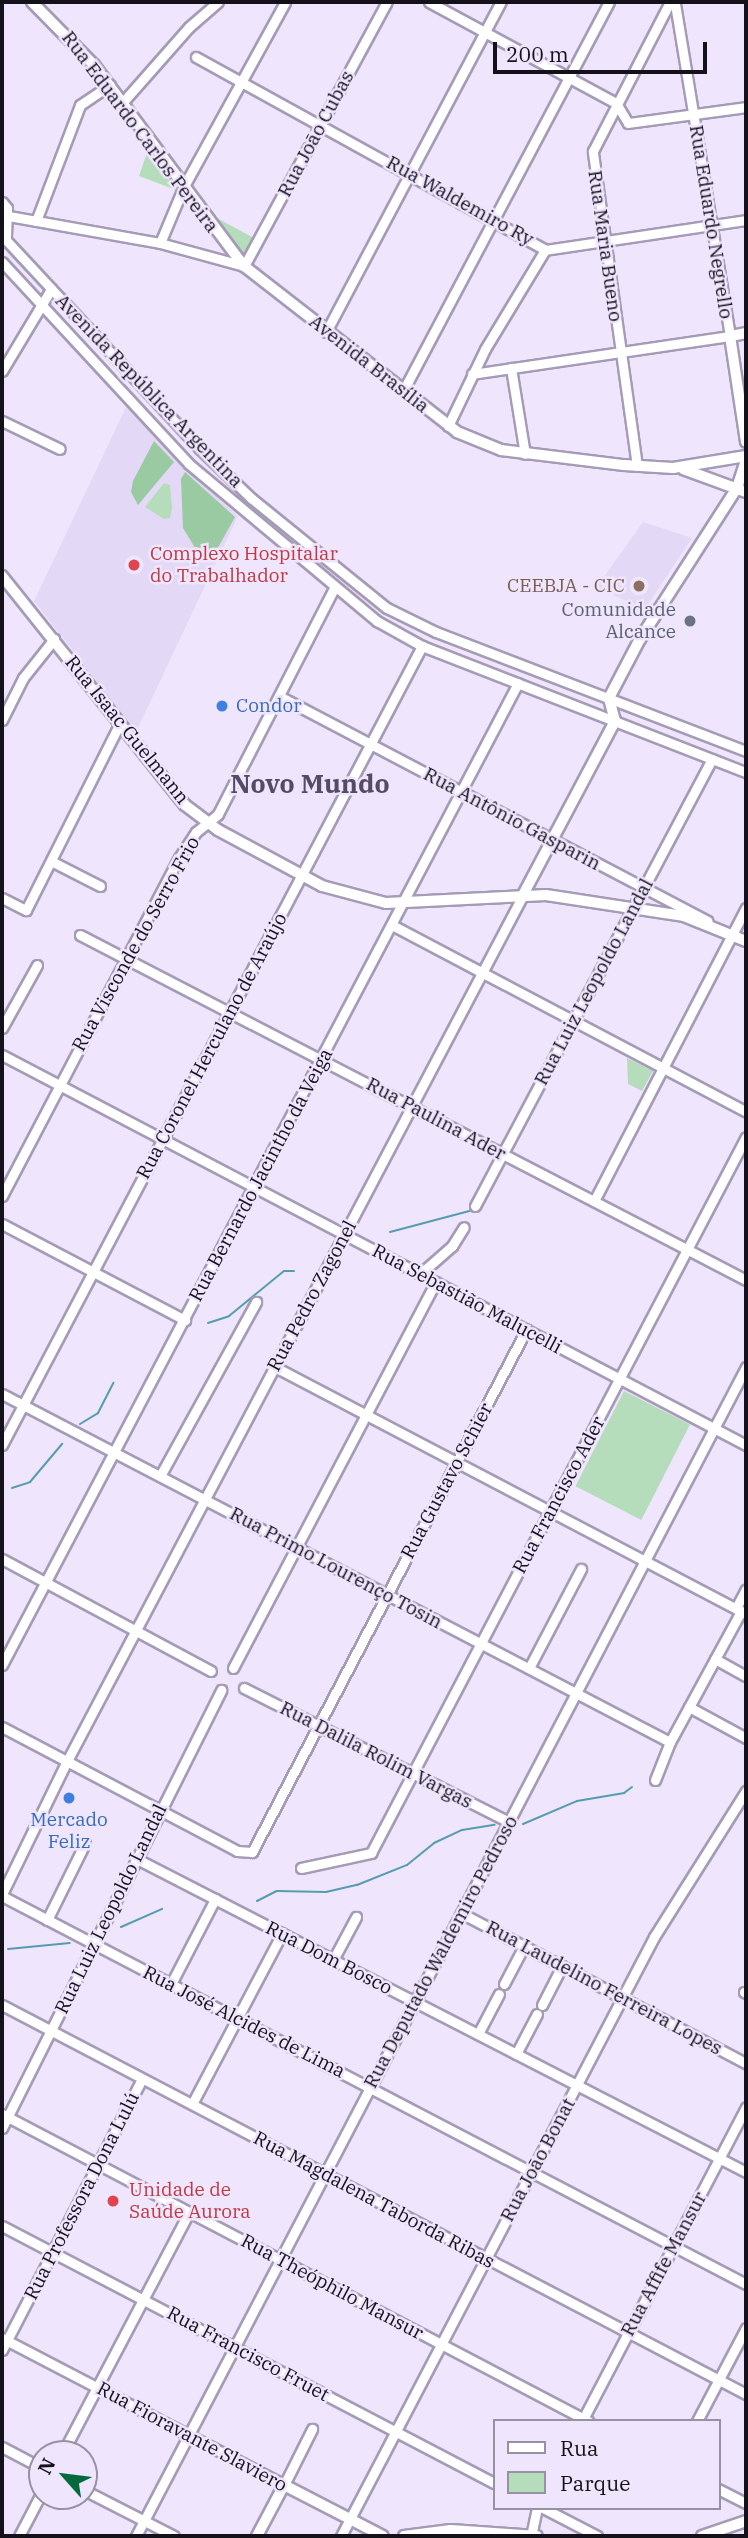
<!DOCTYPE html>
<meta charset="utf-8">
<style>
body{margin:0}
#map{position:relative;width:748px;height:2538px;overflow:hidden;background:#efe6fe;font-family:"IBM Plex Serif",serif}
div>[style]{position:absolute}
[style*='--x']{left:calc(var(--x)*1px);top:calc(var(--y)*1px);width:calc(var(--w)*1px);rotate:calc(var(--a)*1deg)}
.built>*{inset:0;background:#e3d8f6}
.green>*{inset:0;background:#b5dcbb;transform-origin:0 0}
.forest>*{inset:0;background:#9acaa1}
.stream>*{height:2px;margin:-1px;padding:0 1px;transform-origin:1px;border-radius:1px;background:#559dae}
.roads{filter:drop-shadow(2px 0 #a69bb7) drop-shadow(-2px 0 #a69bb7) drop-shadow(0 2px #a69bb7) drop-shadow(0 -2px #a69bb7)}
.minor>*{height:9px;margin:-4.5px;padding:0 4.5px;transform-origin:4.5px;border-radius:4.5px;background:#fff}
.major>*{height:10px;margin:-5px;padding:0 5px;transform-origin:5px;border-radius:5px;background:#fff}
.dots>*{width:19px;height:19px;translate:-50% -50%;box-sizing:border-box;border:4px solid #efe6fe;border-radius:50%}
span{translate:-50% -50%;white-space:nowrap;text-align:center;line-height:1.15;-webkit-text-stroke:5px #efe6fe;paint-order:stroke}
.street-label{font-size:19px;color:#15111b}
.health-label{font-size:19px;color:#be3a42}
.left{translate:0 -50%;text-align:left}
.education-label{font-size:19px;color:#785e54}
.right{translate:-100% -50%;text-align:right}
.worship-label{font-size:19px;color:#5b616d}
.shop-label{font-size:19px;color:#366cbe}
.district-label{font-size:26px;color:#544b64;font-weight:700}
.frame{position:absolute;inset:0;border:4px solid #15111b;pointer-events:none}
.legend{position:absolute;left:493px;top:2419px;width:228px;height:91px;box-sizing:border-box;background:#efe6fe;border:2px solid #9891a3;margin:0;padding:9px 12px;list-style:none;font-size:21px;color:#15111b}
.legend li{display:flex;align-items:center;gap:14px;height:35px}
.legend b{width:35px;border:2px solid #9891a3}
.north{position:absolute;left:28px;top:2440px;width:70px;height:70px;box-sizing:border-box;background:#efe6fe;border:2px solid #9891a3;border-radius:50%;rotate:298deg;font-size:19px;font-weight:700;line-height:28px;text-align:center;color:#15111b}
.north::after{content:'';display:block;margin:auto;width:24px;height:32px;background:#05693e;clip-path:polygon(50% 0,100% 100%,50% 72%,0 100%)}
.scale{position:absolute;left:493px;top:42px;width:214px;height:32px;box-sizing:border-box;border:4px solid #15111b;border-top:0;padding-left:9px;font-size:21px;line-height:24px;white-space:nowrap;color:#15111b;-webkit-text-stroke:5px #efe6fe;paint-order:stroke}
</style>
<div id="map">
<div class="built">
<i style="clip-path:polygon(127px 405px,180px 464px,238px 516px,136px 732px,34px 601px)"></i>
<i style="clip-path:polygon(643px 522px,692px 538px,645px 609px,596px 588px)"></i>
</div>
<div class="green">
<i style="clip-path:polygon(148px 150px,176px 190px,139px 176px)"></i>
<i style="clip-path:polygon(215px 217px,254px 238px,244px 256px)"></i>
<i style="clip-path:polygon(164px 483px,170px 485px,172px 508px,170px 518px,164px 519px,145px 507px)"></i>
<i style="clip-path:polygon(627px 1058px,653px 1071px,642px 1091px,628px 1084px)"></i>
<i style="left:624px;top:1391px;width:74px;height:107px;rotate:27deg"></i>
</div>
<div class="forest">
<i style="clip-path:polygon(154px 441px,174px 462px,138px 505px,131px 492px,133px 481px)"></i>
<i style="clip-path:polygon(185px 472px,235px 517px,210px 562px,200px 556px,183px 528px,181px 479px)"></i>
</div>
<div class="stream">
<i style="--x:390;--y:1232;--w:86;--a:-14.8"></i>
<i style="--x:208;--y:1323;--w:22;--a:-18"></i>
<i style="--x:229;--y:1316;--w:71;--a:-39.3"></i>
<i style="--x:284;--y:1271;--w:10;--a:0"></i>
<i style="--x:80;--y:1424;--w:21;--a:-31"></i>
<i style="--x:98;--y:1413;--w:34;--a:-63"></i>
<i style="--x:12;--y:1488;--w:19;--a:-18"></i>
<i style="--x:30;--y:1482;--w:50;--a:-49.9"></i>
<i style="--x:523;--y:1824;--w:59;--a:-23.1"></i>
<i style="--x:577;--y:1801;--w:48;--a:-9.7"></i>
<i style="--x:624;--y:1793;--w:10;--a:-37"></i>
<i style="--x:257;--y:1901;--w:22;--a:-27"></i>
<i style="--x:277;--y:1891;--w:49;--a:1.2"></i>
<i style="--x:326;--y:1892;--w:32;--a:-13"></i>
<i style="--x:357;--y:1885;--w:54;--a:-21.8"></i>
<i style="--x:407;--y:1865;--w:35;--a:-39"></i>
<i style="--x:434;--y:1843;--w:31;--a:-25"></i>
<i style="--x:462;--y:1830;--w:33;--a:-9"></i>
<i style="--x:121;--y:1927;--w:45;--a:-23.7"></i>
<i style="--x:8;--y:1949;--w:62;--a:-5.5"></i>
</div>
<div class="roads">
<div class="minor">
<i style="--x:429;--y:2;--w:213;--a:28.4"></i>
<i style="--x:616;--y:103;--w:23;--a:59"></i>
<i style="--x:628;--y:123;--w:119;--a:-7.7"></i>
<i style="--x:196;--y:57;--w:399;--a:28.9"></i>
<i style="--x:545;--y:250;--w:203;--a:-8.5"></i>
<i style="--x:122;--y:103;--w:101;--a:-48.6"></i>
<i style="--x:189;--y:27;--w:38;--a:-41"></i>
<i style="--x:2;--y:202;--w:8;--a:50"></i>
<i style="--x:7;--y:208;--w:32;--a:92"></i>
<i style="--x:6;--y:240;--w:285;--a:47.1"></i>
<i style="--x:200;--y:449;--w:71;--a:43.9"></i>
<i style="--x:251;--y:498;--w:175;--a:39"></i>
<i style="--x:387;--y:608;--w:55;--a:26.1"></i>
<i style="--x:436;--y:632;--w:332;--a:21"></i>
<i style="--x:3;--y:215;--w:159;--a:10.1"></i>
<i style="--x:160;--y:243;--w:87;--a:15.3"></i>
<i style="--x:244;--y:266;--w:300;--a:-61.6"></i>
<i style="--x:36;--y:221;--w:124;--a:-69.2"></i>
<i style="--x:80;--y:105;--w:36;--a:-34"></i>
<i style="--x:160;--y:243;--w:62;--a:-67.2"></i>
<i style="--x:184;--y:186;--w:210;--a:-61.2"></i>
<i style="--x:2;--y:262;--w:275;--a:47.2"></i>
<i style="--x:189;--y:464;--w:245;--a:39.9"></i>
<i style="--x:377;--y:621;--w:51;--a:29.1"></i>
<i style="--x:422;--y:646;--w:348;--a:21.3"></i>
<i style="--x:326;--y:332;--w:374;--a:-62.1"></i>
<i style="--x:511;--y:368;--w:87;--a:80.8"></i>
<i style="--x:2;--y:371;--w:96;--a:-59.1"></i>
<i style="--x:472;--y:374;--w:261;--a:-8.4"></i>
<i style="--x:730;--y:336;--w:338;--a:-99.4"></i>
<i style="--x:403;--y:391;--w:440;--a:-62.1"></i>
<i style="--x:2;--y:421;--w:64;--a:25.8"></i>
<i style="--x:448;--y:426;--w:85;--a:-64.3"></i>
<i style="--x:485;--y:349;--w:116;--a:-58.8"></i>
<i style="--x:637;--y:466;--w:318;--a:-98"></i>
<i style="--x:593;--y:151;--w:168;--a:-62.7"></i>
<i style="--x:279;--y:696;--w:484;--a:27.7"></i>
<i style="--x:2;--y:720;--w:47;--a:-63.4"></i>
<i style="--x:23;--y:678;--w:50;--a:-51.5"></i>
<i style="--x:51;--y:861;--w:55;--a:27"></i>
<i style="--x:2;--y:898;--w:27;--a:27"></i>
<i style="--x:26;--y:910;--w:209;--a:-63.3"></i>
<i style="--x:392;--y:925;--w:400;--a:27.8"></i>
<i style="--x:80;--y:935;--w:750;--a:27.38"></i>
<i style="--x:2;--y:1028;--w:72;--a:-60.9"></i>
<i style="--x:2;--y:1055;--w:840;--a:27.66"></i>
<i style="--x:2;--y:1196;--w:382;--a:-62.4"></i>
<i style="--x:179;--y:858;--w:31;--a:-57"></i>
<i style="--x:196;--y:832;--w:28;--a:-39"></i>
<i style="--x:218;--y:814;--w:254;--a:-62.8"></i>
<i style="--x:594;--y:1201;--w:330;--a:-62.6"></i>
<i style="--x:475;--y:1206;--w:506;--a:-62.07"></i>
<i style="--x:2;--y:1224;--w:207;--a:27.7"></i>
<i style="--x:420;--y:1274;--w:43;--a:-41.2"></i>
<i style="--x:452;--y:1246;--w:22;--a:-58"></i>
<i style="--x:275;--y:1367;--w:532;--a:27.67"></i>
<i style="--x:2;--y:1394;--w:753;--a:27.52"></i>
<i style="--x:2;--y:1445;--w:903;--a:-62.27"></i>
<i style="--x:160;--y:1476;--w:199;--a:-61.1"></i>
<i style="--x:2;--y:1559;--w:237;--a:28.2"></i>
<i style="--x:736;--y:1608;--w:21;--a:-62"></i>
<i style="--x:715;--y:1659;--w:35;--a:29"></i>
<i style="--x:2;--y:1665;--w:1109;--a:-62.28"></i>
<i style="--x:233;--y:1668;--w:436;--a:-62.3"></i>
<i style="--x:529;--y:1668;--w:112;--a:-62.3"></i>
<i style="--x:244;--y:1688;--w:297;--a:26.8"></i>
<i style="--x:689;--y:1707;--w:65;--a:28.5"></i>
<i style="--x:2;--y:1727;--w:266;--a:27.8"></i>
<i style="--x:237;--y:1851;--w:15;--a:4"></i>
<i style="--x:252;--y:1852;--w:590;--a:-62.3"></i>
<i style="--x:655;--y:1780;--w:41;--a:-68.5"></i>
<i style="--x:670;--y:1742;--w:149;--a:-61.5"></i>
<i style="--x:135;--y:1858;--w:687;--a:27.2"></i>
<i style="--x:301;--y:1868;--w:72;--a:-12.1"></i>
<i style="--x:371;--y:1853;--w:808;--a:-62.36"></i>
<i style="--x:2;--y:1894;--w:148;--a:-64"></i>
<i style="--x:67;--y:1761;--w:981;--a:-62.23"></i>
<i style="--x:2;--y:1896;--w:839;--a:27.54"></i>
<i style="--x:461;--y:1913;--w:322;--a:27.8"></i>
<i style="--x:47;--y:1920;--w:86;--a:-63.7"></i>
<i style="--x:333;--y:1960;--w:49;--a:-61.9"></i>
<i style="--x:171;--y:1984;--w:96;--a:-62.6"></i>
<i style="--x:504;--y:1984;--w:43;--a:-62.2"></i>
<i style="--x:744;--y:1992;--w:2;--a:27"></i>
<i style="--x:2;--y:2005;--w:840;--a:27.6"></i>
<i style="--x:542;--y:2005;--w:44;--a:-62.9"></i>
<i style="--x:478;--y:2034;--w:45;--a:-62.3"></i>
<i style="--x:516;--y:2054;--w:45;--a:-62.3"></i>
<i style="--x:192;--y:2104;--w:193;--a:-62.2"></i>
<i style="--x:2;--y:2114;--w:662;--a:27.65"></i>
<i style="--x:2;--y:2128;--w:490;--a:-63.4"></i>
<i style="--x:2;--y:2226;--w:555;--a:27.58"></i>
<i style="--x:2;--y:2338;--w:318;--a:27.5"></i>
<i style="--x:284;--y:2485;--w:63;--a:-63.4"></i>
<i style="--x:2;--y:2350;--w:305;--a:-62.7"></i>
<i style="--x:582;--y:2421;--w:354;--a:-62.4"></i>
<i style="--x:697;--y:2421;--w:105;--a:-62.2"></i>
<i style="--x:2;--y:2447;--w:45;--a:27.7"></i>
<i style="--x:62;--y:2454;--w:273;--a:-62.3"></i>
<i style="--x:718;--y:2489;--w:31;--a:27"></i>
<i style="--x:84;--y:2490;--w:101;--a:27.1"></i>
<i style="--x:543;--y:2508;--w:61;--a:27.4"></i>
<i style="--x:19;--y:2536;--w:50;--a:-62.4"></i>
<i style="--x:136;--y:2536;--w:1319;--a:-62.44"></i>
<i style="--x:341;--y:2536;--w:676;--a:-62.41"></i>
<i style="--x:654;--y:1937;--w:173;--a:-57.8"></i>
<i style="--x:531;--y:2536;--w:29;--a:-78"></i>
</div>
<div class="major">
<i style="--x:32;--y:2;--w:88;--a:45.5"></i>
<i style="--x:94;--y:65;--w:251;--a:53.3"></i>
<i style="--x:244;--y:266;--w:270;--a:37.9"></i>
<i style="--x:457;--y:432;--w:48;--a:22.2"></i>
<i style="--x:501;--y:450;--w:124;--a:7"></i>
<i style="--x:624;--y:465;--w:49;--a:3.5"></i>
<i style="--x:673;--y:468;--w:74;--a:-9.3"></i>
<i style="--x:746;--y:333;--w:16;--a:169"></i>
<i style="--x:730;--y:336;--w:107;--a:81.4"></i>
<i style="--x:683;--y:469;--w:67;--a:20.1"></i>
<i style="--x:2;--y:576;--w:293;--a:51.4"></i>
<i style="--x:185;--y:805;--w:41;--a:37.1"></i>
<i style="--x:218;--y:830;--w:118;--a:28.3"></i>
<i style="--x:322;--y:886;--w:66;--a:14.9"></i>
<i style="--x:386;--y:903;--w:160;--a:-2.9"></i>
<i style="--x:546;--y:895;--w:140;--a:8.7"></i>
<i style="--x:684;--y:916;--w:67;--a:22"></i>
<i style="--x:524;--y:893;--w:195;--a:-62.1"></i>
<i style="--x:615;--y:721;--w:24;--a:-105"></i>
<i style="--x:609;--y:698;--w:67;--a:-62.3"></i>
<i style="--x:640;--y:639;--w:179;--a:-57.3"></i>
<i style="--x:737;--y:488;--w:28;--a:-72"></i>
<i style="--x:257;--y:2536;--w:58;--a:-62.1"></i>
<i style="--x:284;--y:2485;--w:111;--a:27.3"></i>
<i style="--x:404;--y:2536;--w:47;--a:-7.3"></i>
<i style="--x:451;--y:2530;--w:86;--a:4"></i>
<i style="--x:702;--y:2536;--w:46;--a:-18.8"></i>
</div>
</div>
<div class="dots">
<i style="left:134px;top:565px;background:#e0444e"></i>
<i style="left:639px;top:586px;background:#8d6e63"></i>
<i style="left:690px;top:621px;background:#6b7280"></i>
<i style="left:222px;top:706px;background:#3f7fe0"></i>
<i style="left:69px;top:1798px;background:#3f7fe0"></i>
<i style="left:113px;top:2201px;background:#e0444e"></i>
</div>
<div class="street-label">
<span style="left:140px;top:132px;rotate:53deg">Rua Eduardo Carlos Pereira</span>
<span style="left:316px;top:134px;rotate:-62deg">Rua João Cubas</span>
<span style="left:460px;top:201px;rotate:29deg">Rua Waldemiro Ry</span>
<span style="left:711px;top:222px;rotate:81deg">Rua Eduardo Negrello</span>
<span style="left:605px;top:246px;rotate:82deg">Rua Maria Bueno</span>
<span style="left:369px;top:364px;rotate:38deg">Avenida Brasília</span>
<span style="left:149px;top:391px;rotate:46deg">Avenida República Argentina</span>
<span style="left:127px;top:730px;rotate:51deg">Rua Isaac Guelmann</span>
<span style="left:512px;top:819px;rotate:28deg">Rua Antônio Gasparin</span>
<span style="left:136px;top:944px;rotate:-61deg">Rua Visconde do Serro Frio</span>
<span style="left:594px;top:982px;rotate:-62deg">Rua Luiz Leopoldo Landal</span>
<span style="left:212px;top:1046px;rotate:-62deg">Rua Coronel Herculano de Araújo</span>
<span style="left:436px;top:1119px;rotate:28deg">Rua Paulina Ader</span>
<span style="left:261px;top:1175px;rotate:-62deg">Rua Bernardo Jacintho da Veiga</span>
<span style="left:312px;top:1296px;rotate:-62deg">Rua Pedro Zagonel</span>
<span style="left:467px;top:1299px;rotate:28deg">Rua Sebastião Malucelli</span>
<span style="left:447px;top:1481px;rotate:-62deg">Rua Gustavo Schier</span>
<span style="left:559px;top:1495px;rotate:-62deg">Rua Francisco Ader</span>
<span style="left:336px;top:1568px;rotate:28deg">Rua Primo Lourenço Tosin</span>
<span style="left:376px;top:1755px;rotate:27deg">Rua Dalila Rolim Vargas</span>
<span style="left:111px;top:1909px;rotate:-64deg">Rua Luiz Leopoldo Landal</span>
<span style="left:441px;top:1952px;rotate:-62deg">Rua Deputado Waldemiro Pedroso</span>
<span style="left:329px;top:1958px;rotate:27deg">Rua Dom Bosco</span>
<span style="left:604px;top:1988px;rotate:28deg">Rua Laudelino Ferreira Lopes</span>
<span style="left:244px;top:2022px;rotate:27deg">Rua José Alcides de Lima</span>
<span style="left:538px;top:2160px;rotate:-62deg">Rua João Bonat</span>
<span style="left:82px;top:2196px;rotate:-63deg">Rua Professora Dona Lulú</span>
<span style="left:374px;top:2200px;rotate:28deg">Rua Magdalena Taborda Ribas</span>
<span style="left:664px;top:2264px;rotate:-62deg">Rua Affife Mansur</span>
<span style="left:332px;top:2287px;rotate:28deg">Rua Theóphilo Mansur</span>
<span style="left:248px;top:2354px;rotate:28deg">Rua Francisco Fruet</span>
<span style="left:192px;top:2437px;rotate:28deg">Rua Fioravante Slaviero</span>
</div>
<div class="health-label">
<span class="left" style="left:150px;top:565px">Complexo Hospitalar<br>do Trabalhador</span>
<span class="left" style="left:129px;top:2201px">Unidade de<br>Saúde Aurora</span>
</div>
<div class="education-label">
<span class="right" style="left:625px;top:586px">CEEBJA - CIC</span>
</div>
<div class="worship-label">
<span class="right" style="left:676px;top:621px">Comunidade<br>Alcance</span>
</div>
<div class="shop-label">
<span class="left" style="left:236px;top:706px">Condor</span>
<span style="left:69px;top:1831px">Mercado<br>Feliz</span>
</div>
<div class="district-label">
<span style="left:310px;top:784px">Novo Mundo</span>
</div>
<div class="frame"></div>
<ul class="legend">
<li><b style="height:9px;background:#fff"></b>Rua</li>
<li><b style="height:19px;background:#b5dcbb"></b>Parque</li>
</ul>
<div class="north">N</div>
<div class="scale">200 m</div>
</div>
